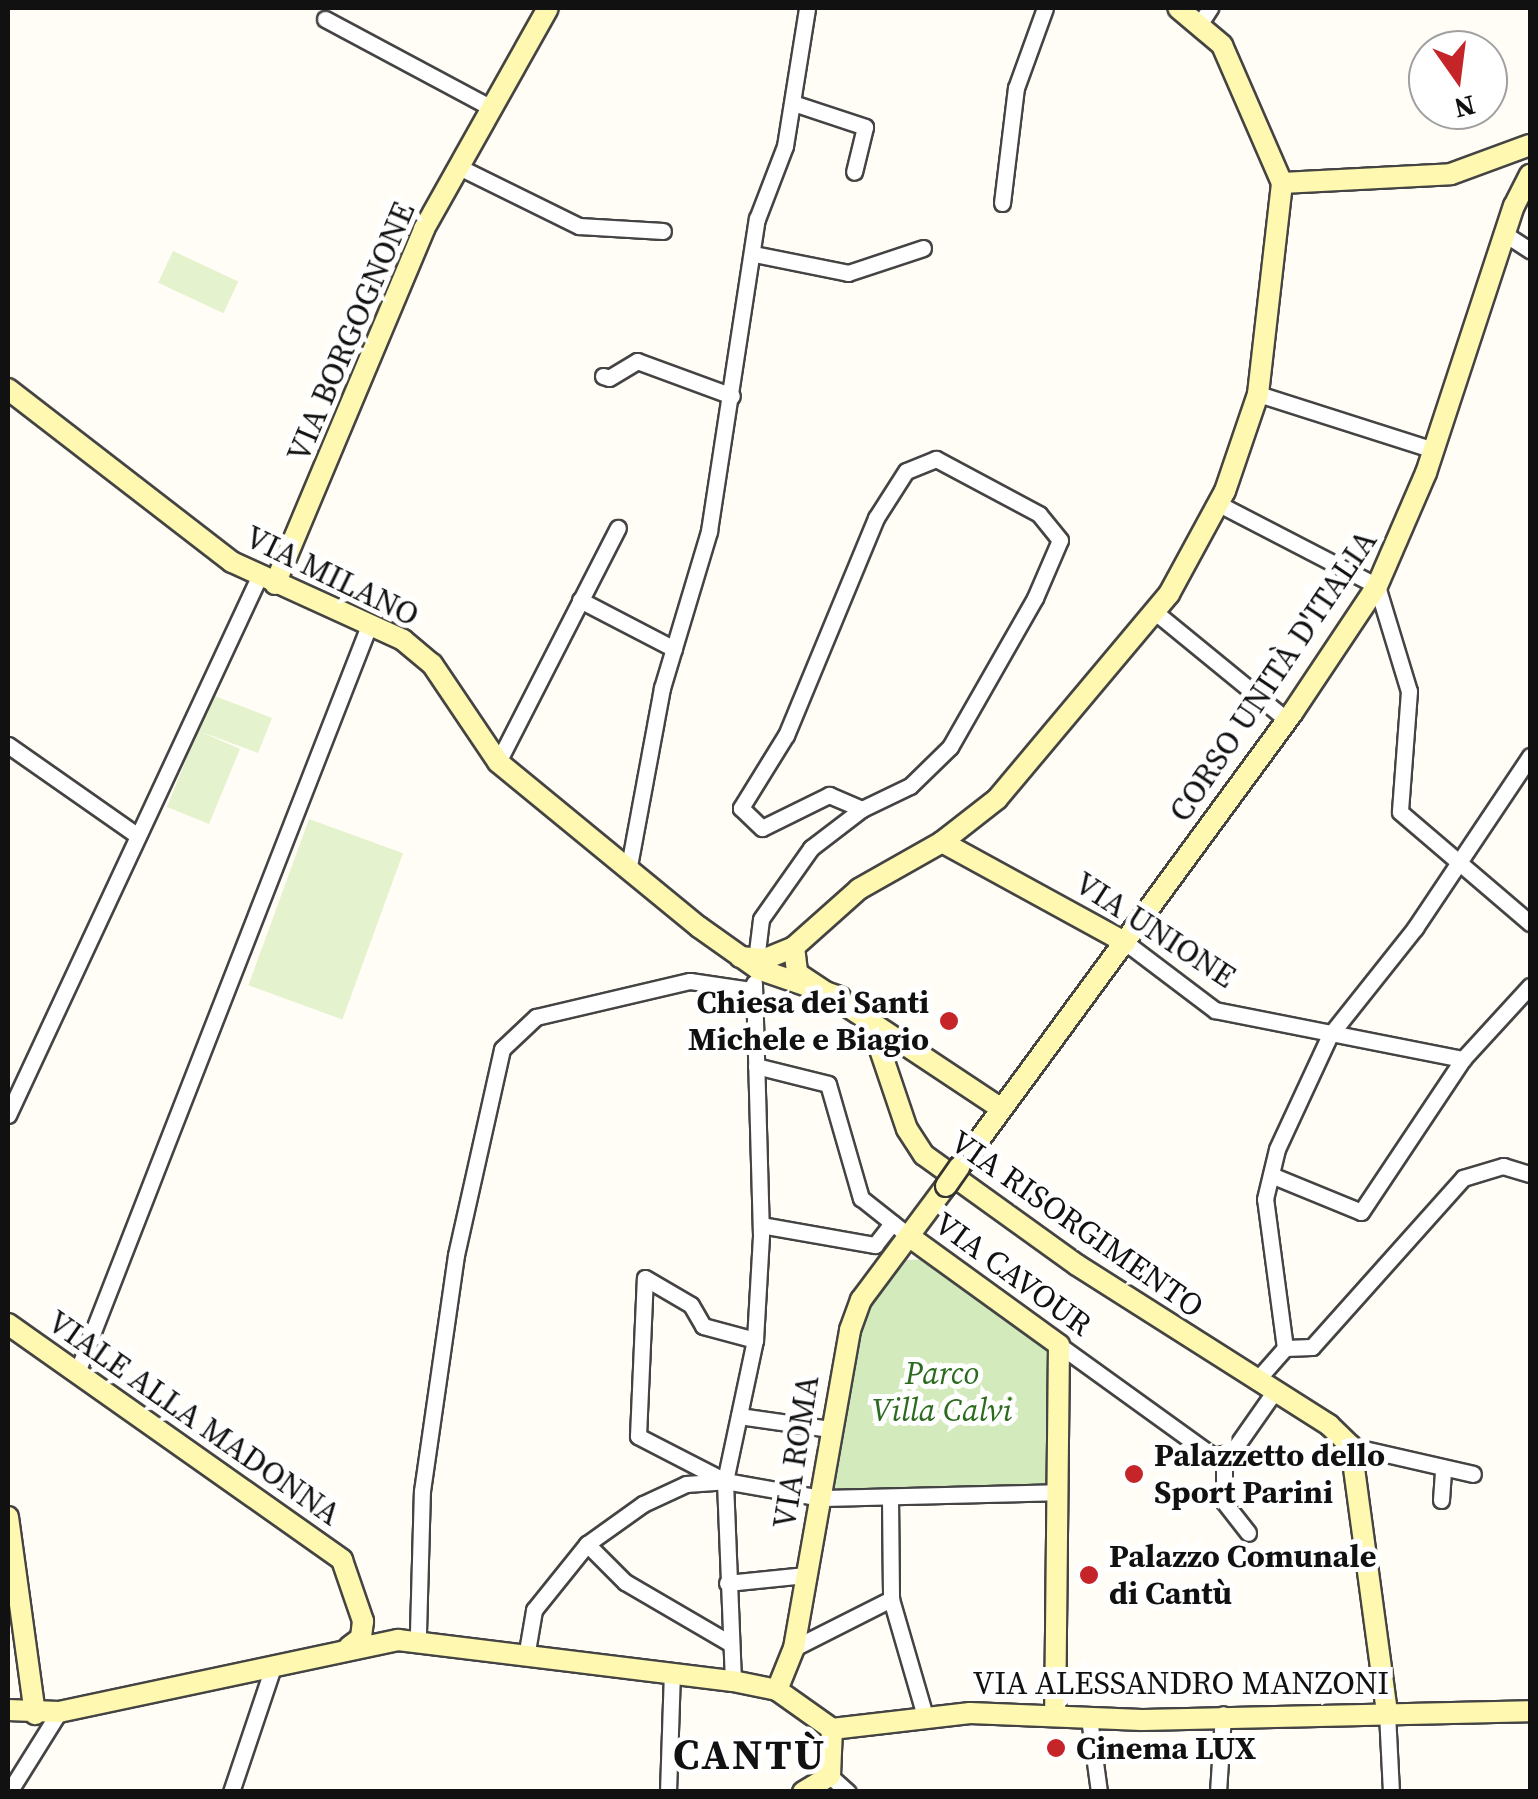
<!DOCTYPE html>
<meta charset="utf-8">
<style>
body{margin:0}
#map{position:relative;width:1538px;height:1799px;overflow:hidden;background:#fffdf5;font-family:"Source Serif 4",serif}
div>[style]{position:absolute}
[style*='--x']{left:calc(var(--x)*1px);top:calc(var(--y)*1px);width:calc(var(--w)*1px);rotate:calc(var(--a)*1deg)}
.green>*{inset:0;background:#d3ebbc}
.pitch>*{inset:0;background:#e5f2ce;transform-origin:0 0}
.roads{filter:drop-shadow(2px 0 #444) drop-shadow(-2px 0 #444) drop-shadow(0 2px #444) drop-shadow(0 -2px #444)}
.street>*{height:15px;margin:-7.5px;padding:0 7.5px;transform-origin:7.5px;border-radius:7.5px;background:#fff}
.secondary>*{height:20px;margin:-10px;padding:0 10px;transform-origin:10px;border-radius:10px;background:#fff8b0}
.bridges{filter:drop-shadow(2px 0 #333) drop-shadow(-2px 0 #333) drop-shadow(0 2px #333) drop-shadow(0 -2px #333)}
.secondary-bridge>*{height:20px;margin:-10px;padding:0 10px;transform-origin:10px;border-radius:10px;background:#fff8b0}
.dots>*{width:28px;height:28px;translate:-50% -50%;box-sizing:border-box;border:5px solid #fff;border-radius:50%}
span{translate:-50% -50%;white-space:nowrap;text-align:center;line-height:1.15;-webkit-text-stroke:10px #fff;paint-order:stroke}
.street-label{font-size:32px;color:#111}
.poi-label{font-size:32px;color:#111;font-weight:700}
.right{translate:-100% -50%;text-align:right}
.left{translate:0 -50%;text-align:left}
.park-label{font-size:32px;color:#2c6b1e;font-style:italic}
.district-label{font-size:42px;color:#111;font-weight:700;letter-spacing:2.5px}
.frame{position:absolute;inset:0;border:10px solid #111;pointer-events:none}
.north{position:absolute;left:1408px;top:30px;width:100px;height:100px;box-sizing:border-box;background:#fff;border:2px solid #a0a0a0;border-radius:50%;rotate:166deg;font-size:28px;font-weight:700;line-height:40px;text-align:center;color:#111}
.north::after{content:'';display:block;margin:auto;width:35px;height:45px;background:#c52428;clip-path:polygon(50% 0,100% 100%,50% 72%,0 100%)}
</style>
<div id="map">
<div class="green">
<i style="clip-path:polygon(930px 1259px,1053px 1348px,1053px 1483px,1043px 1490px,822px 1493px,843px 1370px,866px 1307px,905px 1260px)"></i>
</div>
<div class="pitch">
<i style="left:173px;top:251px;width:72px;height:35px;rotate:25deg"></i>
<i style="clip-path:polygon(212px 695px,272px 718px,258px 753px,199px 731px,240px 749px,209px 824px,167px 807px)"></i>
<i style="left:309px;top:819px;width:100px;height:177px;rotate:20deg"></i>
</div>
<div class="roads">
<div class="street">
<i style="--x:325;--y:19;--w:189;--a:28.1"></i>
<i style="--x:1201;--y:22;--w:17;--a:-57"></i>
<i style="--x:793;--y:103;--w:76;--a:18.4"></i>
<i style="--x:865;--y:127;--w:46;--a:103.7"></i>
<i style="--x:459;--y:167;--w:134;--a:26.2"></i>
<i style="--x:579;--y:226;--w:84;--a:3.4"></i>
<i style="--x:1002;--y:203;--w:116;--a:-83.1"></i>
<i style="--x:1016;--y:88;--w:85;--a:-70.1"></i>
<i style="--x:1505;--y:234;--w:30;--a:33"></i>
<i style="--x:754;--y:254;--w:96;--a:11.4"></i>
<i style="--x:848;--y:273;--w:79;--a:-18.4"></i>
<i style="--x:603;--y:376;--w:6;--a:18"></i>
<i style="--x:609;--y:378;--w:33;--a:-31"></i>
<i style="--x:637;--y:361;--w:101;--a:20.2"></i>
<i style="--x:1258;--y:394;--w:184;--a:17.7"></i>
<i style="--x:1219;--y:504;--w:178;--a:27.4"></i>
<i style="--x:1377;--y:586;--w:110;--a:73.1"></i>
<i style="--x:1409;--y:691;--w:121;--a:94.3"></i>
<i style="--x:1400;--y:812;--w:171;--a:40.5"></i>
<i style="--x:580;--y:600;--w:106;--a:27.5"></i>
<i style="--x:1155;--y:612;--w:171;--a:39.3"></i>
<i style="--x:8;--y:745;--w:155;--a:35"></i>
<i style="--x:498;--y:762;--w:263;--a:-62.9"></i>
<i style="--x:629;--y:866;--w:181;--a:-79.5"></i>
<i style="--x:662;--y:688;--w:164;--a:-73.3"></i>
<i style="--x:709;--y:531;--w:316;--a:-81.3"></i>
<i style="--x:757;--y:219;--w:78;--a:-69"></i>
<i style="--x:785;--y:146;--w:140;--a:-80.9"></i>
<i style="--x:1125;--y:942;--w:113;--a:37.1"></i>
<i style="--x:1215;--y:1010;--w:253;--a:11.2"></i>
<i style="--x:756;--y:960;--w:41;--a:-83"></i>
<i style="--x:761;--y:919;--w:87;--a:-54.8"></i>
<i style="--x:811;--y:848;--w:64;--a:-37.4"></i>
<i style="--x:862;--y:809;--w:53;--a:-25.6"></i>
<i style="--x:910;--y:786;--w:56;--a:-44.3"></i>
<i style="--x:950;--y:747;--w:172;--a:-60.3"></i>
<i style="--x:1035;--y:598;--w:63;--a:-66.7"></i>
<i style="--x:1060;--y:540;--w:33;--a:-129"></i>
<i style="--x:1039;--y:514;--w:117;--a:-151.9"></i>
<i style="--x:936;--y:459;--w:32;--a:158"></i>
<i style="--x:906;--y:471;--w:56;--a:122.6"></i>
<i style="--x:876;--y:518;--w:235;--a:112.5"></i>
<i style="--x:786;--y:735;--w:86;--a:121.7"></i>
<i style="--x:741;--y:808;--w:29;--a:44"></i>
<i style="--x:762;--y:828;--w:75;--a:-26.2"></i>
<i style="--x:829;--y:795;--w:36;--a:23"></i>
<i style="--x:756;--y:1066;--w:74;--a:14"></i>
<i style="--x:828;--y:1084;--w:119;--a:73.9"></i>
<i style="--x:861;--y:1198;--w:63;--a:38.5"></i>
<i style="--x:8;--y:1115;--w:594;--a:-64.99"></i>
<i style="--x:1271;--y:1175;--w:97;--a:22.3"></i>
<i style="--x:1361;--y:1212;--w:184;--a:-56.3"></i>
<i style="--x:1463;--y:1059;--w:99;--a:-47.5"></i>
<i style="--x:761;--y:1225;--w:116;--a:10"></i>
<i style="--x:875;--y:1245;--w:28;--a:-52"></i>
<i style="--x:1059;--y:1345;--w:190;--a:35.8"></i>
<i style="--x:1213;--y:1456;--w:19;--a:-12"></i>
<i style="--x:1232;--y:1452;--w:73;--a:-55"></i>
<i style="--x:1285;--y:1348;--w:150;--a:-97.6"></i>
<i style="--x:1265;--y:1199;--w:51;--a:-76.5"></i>
<i style="--x:1277;--y:1149;--w:126;--a:-65.1"></i>
<i style="--x:1330;--y:1035;--w:137;--a:-51.5"></i>
<i style="--x:1415;--y:928;--w:207;--a:-56.2"></i>
<i style="--x:1285;--y:1348;--w:27;--a:-2"></i>
<i style="--x:1312;--y:1347;--w:227;--a:-48.2"></i>
<i style="--x:1463;--y:1178;--w:42;--a:-16.7"></i>
<i style="--x:1503;--y:1166;--w:28;--a:17"></i>
<i style="--x:78;--y:1370;--w:802;--a:-68.65"></i>
<i style="--x:1256;--y:1381;--w:44;--a:-48.7"></i>
<i style="--x:739;--y:1416;--w:92;--a:8.1"></i>
<i style="--x:1351;--y:1446;--w:125;--a:12.9"></i>
<i style="--x:1224;--y:1454;--w:48;--a:90"></i>
<i style="--x:1224;--y:1502;--w:39;--a:52"></i>
<i style="--x:725;--y:1481;--w:98;--a:-152.7"></i>
<i style="--x:638;--y:1436;--w:158;--a:-87.5"></i>
<i style="--x:645;--y:1278;--w:53;--a:30.4"></i>
<i style="--x:691;--y:1305;--w:24;--a:60"></i>
<i style="--x:703;--y:1326;--w:54;--a:15.1"></i>
<i style="--x:890;--y:1498;--w:101;--a:89.4"></i>
<i style="--x:891;--y:1599;--w:122;--a:73.8"></i>
<i style="--x:1441;--y:1500;--w:31;--a:-86"></i>
<i style="--x:587;--y:1544;--w:54;--a:45"></i>
<i style="--x:625;--y:1582;--w:123;--a:30.3"></i>
<i style="--x:727;--y:1583;--w:79;--a:-5.8"></i>
<i style="--x:418;--y:1632;--w:141;--a:-88.4"></i>
<i style="--x:422;--y:1491;--w:238;--a:-81.8"></i>
<i style="--x:456;--y:1255;--w:211;--a:-77.4"></i>
<i style="--x:502;--y:1049;--w:47;--a:-43.3"></i>
<i style="--x:536;--y:1017;--w:158;--a:-13.2"></i>
<i style="--x:690;--y:981;--w:63;--a:8.3"></i>
<i style="--x:794;--y:1648;--w:109;--a:-26.8"></i>
<i style="--x:526;--y:1657;--w:48;--a:-80.3"></i>
<i style="--x:534;--y:1610;--w:85;--a:-51.2"></i>
<i style="--x:587;--y:1544;--w:69;--a:-35.5"></i>
<i style="--x:643;--y:1504;--w:47;--a:-24.9"></i>
<i style="--x:686;--y:1484;--w:39;--a:-4"></i>
<i style="--x:725;--y:1481;--w:97;--a:10"></i>
<i style="--x:821;--y:1498;--w:238;--a:-1.4"></i>
<i style="--x:733;--y:1681;--w:200;--a:-92.3"></i>
<i style="--x:725;--y:1481;--w:144;--a:-78"></i>
<i style="--x:755;--y:1340;--w:105;--a:-86.7"></i>
<i style="--x:761;--y:1235;--w:252;--a:-91.6"></i>
<i style="--x:1387;--y:1713;--w:79;--a:87.1"></i>
<i style="--x:1089;--y:1718;--w:75;--a:82.3"></i>
<i style="--x:830;--y:1776;--w:24;--a:42"></i>
<i style="--x:9;--y:1792;--w:94;--a:-58"></i>
<i style="--x:231;--y:1792;--w:135;--a:-71.4"></i>
<i style="--x:668;--y:1792;--w:119;--a:-88.1"></i>
<i style="--x:1218;--y:1792;--w:78;--a:-86.3"></i>
</div>
<div class="secondary">
<i style="--x:1282;--y:183;--w:169;--a:-3"></i>
<i style="--x:1451;--y:174;--w:84;--a:-20.2"></i>
<i style="--x:8;--y:389;--w:283;--a:37.7"></i>
<i style="--x:232;--y:562;--w:188;--a:24.5"></i>
<i style="--x:403;--y:640;--w:38;--a:40"></i>
<i style="--x:432;--y:664;--w:118;--a:56"></i>
<i style="--x:498;--y:762;--w:260;--a:39.4"></i>
<i style="--x:699;--y:927;--w:72;--a:35.4"></i>
<i style="--x:758;--y:969;--w:87;--a:18.9"></i>
<i style="--x:275;--y:584;--w:385;--a:-67.2"></i>
<i style="--x:424;--y:229;--w:253;--a:-60.7"></i>
<i style="--x:942;--y:842;--w:209;--a:28.7"></i>
<i style="--x:794;--y:947;--w:26;--a:83"></i>
<i style="--x:797;--y:973;--w:244;--a:33.6"></i>
<i style="--x:740;--y:957;--w:25;--a:5"></i>
<i style="--x:765;--y:959;--w:31;--a:-22"></i>
<i style="--x:794;--y:947;--w:87;--a:-41.7"></i>
<i style="--x:859;--y:889;--w:95;--a:-29.5"></i>
<i style="--x:942;--y:842;--w:70;--a:-38"></i>
<i style="--x:997;--y:799;--w:268;--a:-50"></i>
<i style="--x:1169;--y:594;--w:117;--a:-61.5"></i>
<i style="--x:1225;--y:491;--w:102;--a:-71.2"></i>
<i style="--x:1258;--y:394;--w:212;--a:-83.5"></i>
<i style="--x:1282;--y:183;--w:150;--a:-113.5"></i>
<i style="--x:1222;--y:45;--w:57;--a:-139.9"></i>
<i style="--x:868;--y:1014;--w:121;--a:71.3"></i>
<i style="--x:907;--y:1129;--w:31;--a:57"></i>
<i style="--x:924;--y:1155;--w:188;--a:35.7"></i>
<i style="--x:1077;--y:1265;--w:299;--a:32.4"></i>
<i style="--x:1329;--y:1425;--w:30;--a:44"></i>
<i style="--x:1351;--y:1446;--w:269;--a:82.3"></i>
<i style="--x:960;--y:1166;--w:563;--a:-53.74"></i>
<i style="--x:1293;--y:712;--w:151;--a:-56.3"></i>
<i style="--x:1377;--y:586;--w:123;--a:-66.6"></i>
<i style="--x:1426;--y:473;--w:281;--a:-71.8"></i>
<i style="--x:1514;--y:206;--w:35;--a:-63"></i>
<i style="--x:910;--y:1237;--w:184;--a:35.9"></i>
<i style="--x:1059;--y:1345;--w:370;--a:90.6"></i>
<i style="--x:8;--y:1324;--w:409;--a:35.2"></i>
<i style="--x:342;--y:1560;--w:65;--a:71"></i>
<i style="--x:363;--y:1621;--w:17;--a:97"></i>
<i style="--x:361;--y:1638;--w:15;--a:143"></i>
<i style="--x:8;--y:1517;--w:199;--a:82.2"></i>
<i style="--x:777;--y:1690;--w:45;--a:-68"></i>
<i style="--x:794;--y:1648;--w:323;--a:-80"></i>
<i style="--x:850;--y:1330;--w:32;--a:-70"></i>
<i style="--x:861;--y:1300;--w:142;--a:-53.3"></i>
<i style="--x:8;--y:1710;--w:51;--a:2.2"></i>
<i style="--x:59;--y:1712;--w:347;--a:-12"></i>
<i style="--x:398;--y:1640;--w:337;--a:7"></i>
<i style="--x:733;--y:1681;--w:45;--a:11.6"></i>
<i style="--x:777;--y:1690;--w:67;--a:35.3"></i>
<i style="--x:832;--y:1729;--w:139;--a:-6.6"></i>
<i style="--x:970;--y:1713;--w:172;--a:2.3"></i>
<i style="--x:1142;--y:1720;--w:388;--a:-1.3"></i>
<i style="--x:803;--y:1792;--w:31;--a:-31"></i>
<i style="--x:830;--y:1776;--w:47;--a:-87.6"></i>
</div>
</div>
<div class="bridges">
<div class="secondary-bridge">
<i style="--x:946;--y:1186;--w:24;--a:-55"></i>
</div>
</div>
<div class="dots">
<i style="left:949px;top:1021px;background:#c52428"></i>
<i style="left:1134px;top:1474px;background:#c52428"></i>
<i style="left:1089px;top:1575px;background:#c52428"></i>
<i style="left:1056px;top:1748px;background:#c52428"></i>
</div>
<div class="street-label">
<span style="left:351px;top:332px;rotate:-67deg">VIA BORGOGNONE</span>
<span style="left:332px;top:576px;rotate:26deg">VIA MILANO</span>
<span style="left:1273px;top:676px;rotate:-56deg">CORSO UNITÀ D'ITALIA</span>
<span style="left:1155px;top:930px;rotate:33deg">VIA UNIONE</span>
<span style="left:1077px;top:1224px;rotate:35deg">VIA RISORGIMENTO</span>
<span style="left:1013px;top:1274px;rotate:36deg">VIA CAVOUR</span>
<span style="left:194px;top:1418px;rotate:35deg">VIALE ALLA MADONNA</span>
<span style="left:796px;top:1452px;rotate:-81deg">VIA ROMA</span>
<span style="left:1181px;top:1683px">VIA ALESSANDRO MANZONI</span>
</div>
<div class="poi-label">
<span class="right" style="left:929px;top:1021px">Chiesa dei Santi<br>Michele e Biagio</span>
<span class="left" style="left:1154px;top:1474px">Palazzetto dello<br>Sport Parini</span>
<span class="left" style="left:1109px;top:1575px">Palazzo Comunale<br>di Cantù</span>
<span class="left" style="left:1076px;top:1748px">Cinema LUX</span>
</div>
<div class="park-label">
<span style="left:942px;top:1392px">Parco<br>Villa Calvi</span>
</div>
<div class="district-label">
<span style="left:750px;top:1754px">CANTÙ</span>
</div>
<div class="frame"></div>
<div class="north">N</div>
</div>
